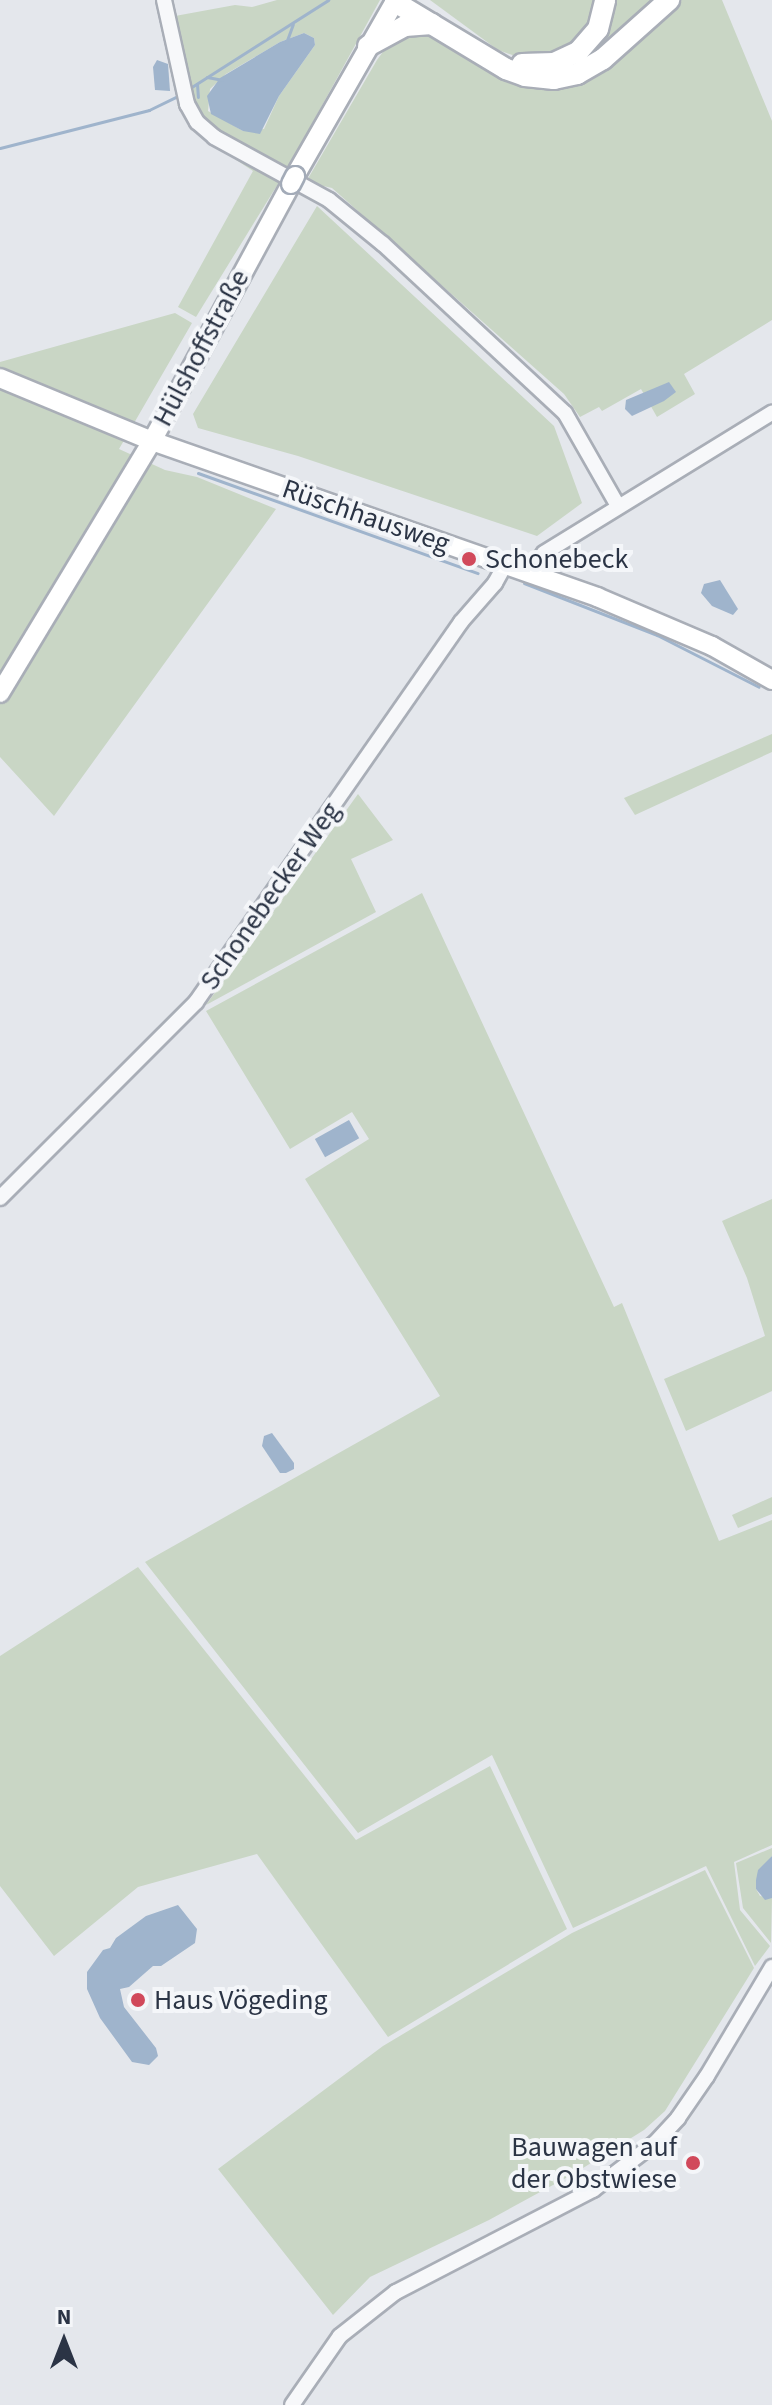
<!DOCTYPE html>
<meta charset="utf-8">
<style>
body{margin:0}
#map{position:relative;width:772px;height:2405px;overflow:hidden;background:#e4e7ec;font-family:"Source Sans 3",sans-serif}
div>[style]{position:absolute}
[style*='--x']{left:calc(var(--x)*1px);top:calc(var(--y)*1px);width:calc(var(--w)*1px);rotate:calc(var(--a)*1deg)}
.green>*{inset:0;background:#c9d6c5}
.water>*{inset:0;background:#9fb4cc;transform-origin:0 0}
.stream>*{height:3px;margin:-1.5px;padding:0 1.5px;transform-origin:1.5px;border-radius:1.5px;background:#9fb4cc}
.roads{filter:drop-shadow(2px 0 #a9aeb7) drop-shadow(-2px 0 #a9aeb7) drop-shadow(0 2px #a9aeb7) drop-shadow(0 -2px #a9aeb7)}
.minor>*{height:14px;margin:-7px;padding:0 7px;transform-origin:7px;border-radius:7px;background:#f7f8fa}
.major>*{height:18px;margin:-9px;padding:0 9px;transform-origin:9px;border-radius:9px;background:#fff}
.highway>*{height:20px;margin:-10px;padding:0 10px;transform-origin:10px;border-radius:10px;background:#fff}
.bridges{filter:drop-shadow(2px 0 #a3abb8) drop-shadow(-2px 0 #a3abb8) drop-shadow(0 2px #a3abb8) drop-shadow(0 -2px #a3abb8)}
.major-bridge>*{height:18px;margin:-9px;padding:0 9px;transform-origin:9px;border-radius:9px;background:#fff}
.dots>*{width:22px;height:22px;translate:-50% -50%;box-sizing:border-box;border:4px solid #f4f6f9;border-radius:50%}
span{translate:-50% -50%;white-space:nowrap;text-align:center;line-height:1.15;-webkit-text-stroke:8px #f4f6f9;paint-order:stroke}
.street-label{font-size:28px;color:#2b3445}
.poi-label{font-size:28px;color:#2b3445}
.left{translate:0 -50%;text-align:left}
.right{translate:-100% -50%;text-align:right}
.north{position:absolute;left:24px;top:2301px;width:80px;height:80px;-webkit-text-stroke:6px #f4f6f9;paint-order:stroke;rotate:0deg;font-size:22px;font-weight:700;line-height:32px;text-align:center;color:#2b3445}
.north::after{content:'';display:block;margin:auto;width:28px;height:36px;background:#2b3445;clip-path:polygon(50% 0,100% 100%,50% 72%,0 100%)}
</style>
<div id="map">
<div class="green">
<i style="clip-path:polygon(evenodd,277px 0,380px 0,286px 171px,208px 130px,194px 103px,175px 16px,235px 5px,252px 7px,277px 0,304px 33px,314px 38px,315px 45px,279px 96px,264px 129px,243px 131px,208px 111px,210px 89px,226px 74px,280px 42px,304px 33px)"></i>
<i style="clip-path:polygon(430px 0,600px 0,599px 11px,570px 51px,521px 58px,498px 50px)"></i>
<i style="clip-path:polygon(609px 0,663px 0,591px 63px,553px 68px)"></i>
<i style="clip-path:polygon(682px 0,722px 0,772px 121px,772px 320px,684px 374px,695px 394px,657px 417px,641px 389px,602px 411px,599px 407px,580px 417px,564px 394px,332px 188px,306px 182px,377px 60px,385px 49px,404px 40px,411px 32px,425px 31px,541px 87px)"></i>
<i style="clip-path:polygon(184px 100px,188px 113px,281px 179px,196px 317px,178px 307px,253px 171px,203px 138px,177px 105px)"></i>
<i style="clip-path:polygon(317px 206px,554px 426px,582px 503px,537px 536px,298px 456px,198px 428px,193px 414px)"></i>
<i style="clip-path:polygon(175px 313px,192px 323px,119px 449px,165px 470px,197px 477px,276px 509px,54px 816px,0 757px,0 362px)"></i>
<i style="clip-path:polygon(772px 734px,772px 752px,635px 815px,624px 798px)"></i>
<i style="clip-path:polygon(358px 794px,393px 840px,351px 859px,376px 912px,206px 1005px)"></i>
<i style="clip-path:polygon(422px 893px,614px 1307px,622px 1303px,719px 1541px,772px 1520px,772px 1845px,734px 1862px,740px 1910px,770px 1946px,755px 1966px,706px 1866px,573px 1928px,492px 1755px,358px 1833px,145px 1562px,440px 1396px,305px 1179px,369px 1139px,352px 1112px,290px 1149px,206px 1011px)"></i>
<i style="clip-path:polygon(772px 1199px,772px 1391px,686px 1431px,664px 1379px,765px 1336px,747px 1278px,722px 1221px)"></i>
<i style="clip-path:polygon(772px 1497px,772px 1514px,738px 1528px,732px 1515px)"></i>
<i style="clip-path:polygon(138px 1567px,356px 1840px,490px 1766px,567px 1929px,388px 2037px,257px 1854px,138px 1887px,54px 1956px,0 1886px,0 1656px)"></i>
<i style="clip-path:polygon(772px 1848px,772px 1856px,756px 1880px,756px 1889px,760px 1896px,772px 1898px,771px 1943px,743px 1908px,736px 1863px)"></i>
<i style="clip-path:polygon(705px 1870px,754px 1968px,665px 2111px,644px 2130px,575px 2173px,489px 2220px,370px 2277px,333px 2315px,218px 2169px,383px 2046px,572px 1933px)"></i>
</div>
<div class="water">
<i style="clip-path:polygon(304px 33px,314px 38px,315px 45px,279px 96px,260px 134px,243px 131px,211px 114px,207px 96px,220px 78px,280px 42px)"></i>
<i style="clip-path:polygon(157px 60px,168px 64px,170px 91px,155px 90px,153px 67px)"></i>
<i style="clip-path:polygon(669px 382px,676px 392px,664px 401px,632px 416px,625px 409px,626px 400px)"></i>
<i style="clip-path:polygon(720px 580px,738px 609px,733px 615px,712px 606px,701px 593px,704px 584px)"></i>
<i style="left:349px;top:1120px;width:21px;height:39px;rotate:61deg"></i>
<i style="clip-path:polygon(272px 1433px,294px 1463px,294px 1469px,286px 1473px,280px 1473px,262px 1446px,264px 1436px)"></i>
<i style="clip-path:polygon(772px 1856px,772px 1898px,765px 1900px,756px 1889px,756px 1880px,758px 1870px)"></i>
<i style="clip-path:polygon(178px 1905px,197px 1929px,195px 1943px,161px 1966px,153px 1966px,129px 1987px,120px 1989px,124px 2007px,156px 2048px,158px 2056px,149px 2065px,132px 2062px,100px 2018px,87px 1989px,87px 1972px,103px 1950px,110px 1948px,116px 1938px,146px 1916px)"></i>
</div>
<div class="stream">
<i style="--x:286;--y:43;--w:20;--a:-70"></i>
<i style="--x:207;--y:77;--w:16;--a:11"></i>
<i style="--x:197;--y:84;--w:13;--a:86"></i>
<i style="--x:190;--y:88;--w:164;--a:-32.5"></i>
<i style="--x:0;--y:148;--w:154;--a:-14.3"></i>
<i style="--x:149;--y:110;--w:34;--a:-26"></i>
<i style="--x:198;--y:473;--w:297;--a:19.7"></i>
<i style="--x:524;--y:583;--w:143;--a:21.4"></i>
<i style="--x:657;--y:635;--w:114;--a:27"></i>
</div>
<div class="roads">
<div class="minor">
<i style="--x:164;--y:0;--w:107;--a:77.5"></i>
<i style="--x:187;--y:104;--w:21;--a:61"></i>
<i style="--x:197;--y:122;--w:23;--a:41"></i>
<i style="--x:214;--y:137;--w:131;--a:28.7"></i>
<i style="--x:329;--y:200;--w:70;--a:39.2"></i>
<i style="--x:383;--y:244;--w:248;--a:42.9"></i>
<i style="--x:565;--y:413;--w:107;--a:60.3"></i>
<i style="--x:530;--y:573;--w:24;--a:-55"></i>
<i style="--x:544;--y:553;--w:268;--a:-31.6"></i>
<i style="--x:0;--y:1198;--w:277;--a:-45"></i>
<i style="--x:196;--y:1002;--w:463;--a:-55.1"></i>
<i style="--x:461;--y:622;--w:52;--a:-48.9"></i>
<i style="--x:495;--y:583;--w:21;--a:-61"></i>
<i style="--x:292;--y:2405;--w:84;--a:-55.2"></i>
<i style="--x:340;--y:2336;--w:71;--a:-38.2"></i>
<i style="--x:396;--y:2292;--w:222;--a:-27.4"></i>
<i style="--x:593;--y:2190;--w:78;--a:-37.2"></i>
<i style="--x:655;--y:2143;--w:34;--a:-47"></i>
<i style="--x:678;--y:2118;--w:51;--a:-55.4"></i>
<i style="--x:707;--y:2076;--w:127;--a:-59.2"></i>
</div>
<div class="major">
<i style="--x:295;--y:176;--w:203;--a:-60.2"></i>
<i style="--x:0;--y:378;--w:165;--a:22.5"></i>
<i style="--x:152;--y:441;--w:472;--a:19.3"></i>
<i style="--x:597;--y:597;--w:125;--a:23.1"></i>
<i style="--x:712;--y:646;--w:69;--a:29.5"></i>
<i style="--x:0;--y:693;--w:294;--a:-58.9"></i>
<i style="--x:152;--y:441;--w:292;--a:-61.6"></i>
</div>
<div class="highway">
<i style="--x:395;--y:2;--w:130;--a:31.1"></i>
<i style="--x:506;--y:69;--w:20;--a:20"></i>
<i style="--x:525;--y:76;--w:29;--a:6"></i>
<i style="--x:554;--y:79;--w:24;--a:-12"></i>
<i style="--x:577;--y:74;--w:30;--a:-30"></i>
<i style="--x:603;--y:59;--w:89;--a:-41.8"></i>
<i style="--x:368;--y:46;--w:42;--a:-28.4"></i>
<i style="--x:405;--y:26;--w:27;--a:-4"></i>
<i style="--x:522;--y:64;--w:32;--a:-2"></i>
<i style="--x:554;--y:63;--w:26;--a:-25"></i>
<i style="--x:578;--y:52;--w:30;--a:-49"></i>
<i style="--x:598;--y:29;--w:30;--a:-76"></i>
</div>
</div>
<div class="bridges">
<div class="major-bridge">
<i style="--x:291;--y:184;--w:9;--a:-63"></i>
</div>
</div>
<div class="dots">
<i style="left:469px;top:559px;background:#d1495b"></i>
<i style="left:138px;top:2000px;background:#d1495b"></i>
<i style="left:693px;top:2163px;background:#d1495b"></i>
</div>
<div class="street-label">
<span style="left:201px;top:348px;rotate:-62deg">Hülshoffstraße</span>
<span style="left:366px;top:516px;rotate:19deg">Rüschhausweg</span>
<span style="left:270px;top:896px;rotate:-55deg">Schonebecker Weg</span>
</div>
<div class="poi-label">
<span class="left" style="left:485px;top:559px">Schonebeck</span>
<span class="left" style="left:154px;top:2000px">Haus Vögeding</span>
<span class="right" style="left:677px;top:2163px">Bauwagen auf<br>der Obstwiese</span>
</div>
<div class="north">N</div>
</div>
